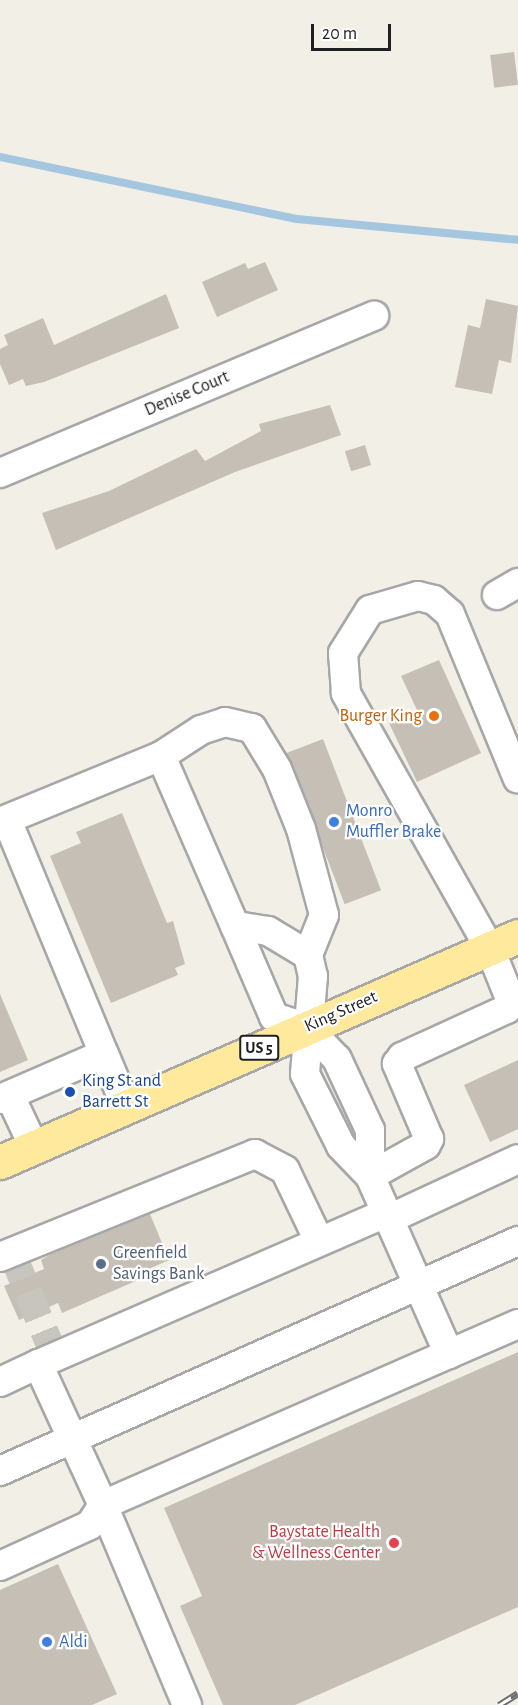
<!DOCTYPE html>
<style>
body{margin:0}
#map{position:relative;width:518px;height:1705px;overflow:hidden;background:#f1efe6;font-family:"Alegreya Sans",sans-serif}
div>[style]{position:absolute}
[style*='--x']{left:calc(var(--x)*1px);top:calc(var(--y)*1px);width:calc(var(--w)*1px);rotate:calc(var(--a)*1deg)}
.stream>*{height:8px;margin:-4px;padding:0 4px;transform-origin:4px;border-radius:4px;background:#a5c6df}
.building>*{inset:0;background:#c6bfb5;transform-origin:0 0}
.minor-tunnel>*{height:28px;margin-top:-14px;transform-origin:0;background:repeating-linear-gradient(90deg,#c7c6be 0 28px,transparent 0 42px)}
.roads{filter:drop-shadow(2px 0 #a7a7a7) drop-shadow(-2px 0 #a7a7a7) drop-shadow(0 2px #a7a7a7) drop-shadow(0 -2px #a7a7a7)}
.minor>*{height:28px;margin:-14px;padding:0 14px;transform-origin:14px;border-radius:14px;background:#fff}
.major>*{height:33px;margin:-16.5px;padding:0 16.5px;transform-origin:16.5px;border-radius:16.5px;background:#ffe99d}
.rail>*{height:7px;margin-top:-3.5px;transform-origin:0;background:repeating-linear-gradient(90deg,#fff 0 14px,#6e6e6e 0 28px);box-sizing:border-box;border-block:2px solid #6e6e6e}
.dots>*{width:16px;height:16px;translate:-50% -50%;box-sizing:border-box;border:3px solid #fff;border-radius:50%}
span{translate:-50% -50%;white-space:nowrap;text-align:center;line-height:1.15;-webkit-text-stroke:4.5px #fff;paint-order:stroke}
.shield-label span{padding:2px 4px;background:#fff;border:2px solid;border-radius:4px;-webkit-text-stroke-width:0}
.shield-label{font-size:16px;color:#202020;font-weight:700}
.street-label{font-size:18px;color:#202020}
.food-label{font-size:18px;color:#c56008}
.right{translate:-100% -50%;text-align:right}
.shop-label{font-size:18px;color:#366cbe}
.left{translate:0 -50%;text-align:left}
.transit-label{font-size:18px;color:#164399}
.service-label{font-size:18px;color:#4e5e75}
.health-label{font-size:18px;color:#be3a42}
.scale{position:absolute;left:311px;top:24px;width:80px;height:27px;box-sizing:border-box;border:3px solid #202020;border-top:0;padding-left:8px;font-size:18px;line-height:21px;white-space:nowrap;color:#202020;-webkit-text-stroke:4px #fff;paint-order:stroke}
</style>
<div id="map">
<div class="stream">
<i style="--x:0;--y:157;--w:303;--a:11.8"></i>
<i style="--x:297;--y:219;--w:222;--a:5.4"></i>
</div>
<div class="building">
<i style="left:514px;top:52px;width:33px;height:24px;rotate:83deg"></i>
<i style="clip-path:polygon(265px 262px,278px 290px,217px 317px,202px 282px,245px 263px,248px 269px)"></i>
<i style="clip-path:polygon(166px 294px,179px 328px,44px 382px,26px 386px,23px 379px,9px 385px,0 364px,0 349px,8px 345px,4px 335px,43px 318px,54px 345px)"></i>
<i style="clip-path:polygon(486px 299px,518px 306px,511px 363px,499px 360px,492px 394px,455px 387px,468px 325px,480px 328px)"></i>
<i style="clip-path:polygon(330px 405px,341px 435px,235px 472px,56px 550px,42px 513px,109px 491px,196px 449px,205px 461px,261px 431px,259px 424px)"></i>
<i style="left:365px;top:445px;width:21px;height:21px;rotate:73deg"></i>
<i style="clip-path:polygon(439px 660px,481px 753px,417px 782px,389px 723px,417px 710px,401px 676px)"></i>
<i style="left:323px;top:739px;width:162px;height:39px;rotate:69deg"></i>
<i style="clip-path:polygon(122px 813px,167px 923px,173px 921px,185px 964px,175px 968px,178px 975px,111px 1003px,50px 856px,81px 843px,76px 832px)"></i>
<i style="clip-path:polygon(0 994px,28px 1060px,0 1072px)"></i>
<i style="clip-path:polygon(518px 1060px,518px 1129px,490px 1142px,464px 1085px)"></i>
<i style="clip-path:polygon(150px 1214px,169px 1260px,142px 1272px,145px 1277px,62px 1313px,58px 1303px,19px 1320px,4px 1286px,44px 1269px,41px 1260px,51px 1254px)"></i>
<i style="clip-path:polygon(518px 1352px,518px 1607px,295px 1705px,223px 1705px,180px 1606px,202px 1596px,164px 1508px)"></i>
<i style="clip-path:polygon(58px 1564px,117px 1694px,92px 1705px,0 1705px,0 1590px)"></i>
</div>
<div class="minor-tunnel">
<i style="--x:12;--y:1253;--w:110;--a:67.6"></i>
</div>
<div class="roads">
<div class="minor">
<i style="--x:0;--y:473;--w:406;--a:-22.8"></i>
<i style="--x:497;--y:595;--w:24;--a:-30"></i>
<i style="--x:161;--y:756;--w:185;--a:66.5"></i>
<i style="--x:7;--y:820;--w:253;--a:67.5"></i>
<i style="--x:0;--y:822;--w:174;--a:-22.3"></i>
<i style="--x:161;--y:756;--w:48;--a:-33"></i>
<i style="--x:201;--y:730;--w:25;--a:-18"></i>
<i style="--x:225;--y:722;--w:28;--a:13"></i>
<i style="--x:252;--y:728;--w:48;--a:58.6"></i>
<i style="--x:277;--y:769;--w:65;--a:68.2"></i>
<i style="--x:301;--y:829;--w:89;--a:75"></i>
<i style="--x:324;--y:915;--w:43;--a:111.8"></i>
<i style="--x:308;--y:955;--w:22;--a:77"></i>
<i style="--x:313;--y:976;--w:98;--a:94.7"></i>
<i style="--x:305;--y:1074;--w:80;--a:63.4"></i>
<i style="--x:341;--y:1146;--w:42;--a:46"></i>
<i style="--x:370;--y:1176;--w:195;--a:66.1"></i>
<i style="--x:449;--y:1354;--w:75;--a:-23.5"></i>
<i style="--x:308;--y:955;--w:47;--a:-149"></i>
<i style="--x:268;--y:931;--w:33;--a:-171"></i>
<i style="--x:235;--y:926;--w:99;--a:66.8"></i>
<i style="--x:274;--y:1017;--w:35;--a:18"></i>
<i style="--x:307;--y:1028;--w:43;--a:45.9"></i>
<i style="--x:337;--y:1059;--w:78;--a:65.1"></i>
<i style="--x:370;--y:1130;--w:46;--a:90"></i>
<i style="--x:10;--y:1096;--w:56;--a:64.8"></i>
<i style="--x:0;--y:1099;--w:113;--a:-23.4"></i>
<i style="--x:104;--y:1054;--w:56;--a:67.1"></i>
<i style="--x:370;--y:1176;--w:64;--a:-29"></i>
<i style="--x:426;--y:1145;--w:7;--a:-63"></i>
<i style="--x:429;--y:1139;--w:82;--a:-113.1"></i>
<i style="--x:397;--y:1064;--w:9;--a:-54"></i>
<i style="--x:402;--y:1057;--w:115;--a:-24.6"></i>
<i style="--x:507;--y:1009;--w:9;--a:-63"></i>
<i style="--x:511;--y:1001;--w:56;--a:-112"></i>
<i style="--x:490;--y:949;--w:294;--a:-119.4"></i>
<i style="--x:346;--y:693;--w:40;--a:-94.3"></i>
<i style="--x:343;--y:653;--w:51;--a:-57.9"></i>
<i style="--x:370;--y:610;--w:50;--a:-16.3"></i>
<i style="--x:418;--y:596;--w:16;--a:14"></i>
<i style="--x:434;--y:600;--w:21;--a:41"></i>
<i style="--x:450;--y:614;--w:178;--a:67.6"></i>
<i style="--x:386;--y:1213;--w:379;--a:156.5"></i>
<i style="--x:38;--y:1364;--w:155;--a:65.3"></i>
<i style="--x:103;--y:1505;--w:378;--a:-23.6"></i>
<i style="--x:389;--y:1219;--w:142;--a:-24.9"></i>
<i style="--x:0;--y:1257;--w:275;--a:-22"></i>
<i style="--x:255;--y:1154;--w:34;--a:28"></i>
<i style="--x:285;--y:1170;--w:79;--a:64.4"></i>
<i style="--x:0;--y:1382;--w:42;--a:-25.3"></i>
<i style="--x:0;--y:1471;--w:567;--a:-23.94"></i>
<i style="--x:103;--y:1505;--w:217;--a:67.2"></i>
<i style="--x:0;--y:1566;--w:99;--a:-24.5"></i>
<i style="--x:90;--y:1525;--w:24;--a:-57"></i>
</div>
<div class="major">
<i style="--x:0;--y:1162;--w:565;--a:-23.57"></i>
</div>
</div>
<div class="rail">
<i style="--x:499;--y:1705;--w:22;--a:-32"></i>
</div>
<div class="dots">
<i style="left:434px;top:716px;background:#e8710a"></i>
<i style="left:334px;top:822px;background:#3f7fe0"></i>
<i style="left:70px;top:1092px;background:#1a4fb4"></i>
<i style="left:101px;top:1264px;background:#5c6f8a"></i>
<i style="left:394px;top:1543px;background:#e0444e"></i>
<i style="left:47px;top:1642px;background:#3f7fe0"></i>
</div>
<div class="shield-label">
<span style="left:259px;top:1048px">US 5</span>
</div>
<div class="street-label">
<span style="left:187px;top:394px;rotate:-23deg">Denise Court</span>
<span style="left:341px;top:1012px;rotate:-24deg">King Street</span>
</div>
<div class="food-label">
<span class="right" style="left:422px;top:716px">Burger King</span>
</div>
<div class="shop-label">
<span class="left" style="left:346px;top:822px">Monro<br>Muffler Brake</span>
<span class="left" style="left:59px;top:1642px">Aldi</span>
</div>
<div class="transit-label">
<span class="left" style="left:82px;top:1092px">King St and<br>Barrett St</span>
</div>
<div class="service-label">
<span class="left" style="left:113px;top:1264px">Greenfield<br>Savings Bank</span>
</div>
<div class="health-label">
<span class="right" style="left:380px;top:1543px">Baystate Health<br>&amp; Wellness Center</span>
</div>
<div class="scale">20 m</div>
</div>
